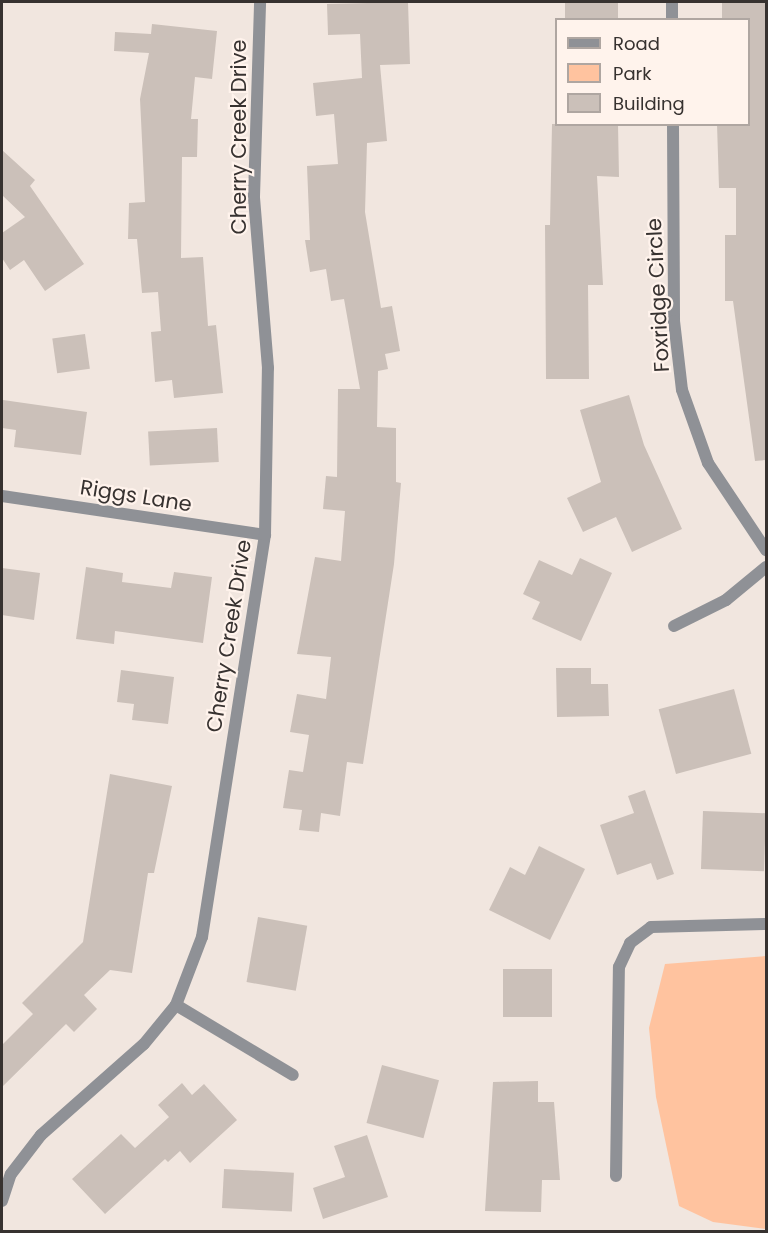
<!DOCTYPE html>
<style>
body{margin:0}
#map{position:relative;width:768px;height:1233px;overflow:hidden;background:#f1e6df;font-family:Poppins,sans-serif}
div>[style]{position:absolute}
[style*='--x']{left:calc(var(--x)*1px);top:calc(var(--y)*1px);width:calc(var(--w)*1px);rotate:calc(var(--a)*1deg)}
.green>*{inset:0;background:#ffc39f}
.building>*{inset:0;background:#cbc0b9;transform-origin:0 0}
.minor>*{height:12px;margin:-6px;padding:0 6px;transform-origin:6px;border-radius:6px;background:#8f9196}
span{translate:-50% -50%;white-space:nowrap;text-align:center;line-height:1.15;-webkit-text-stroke:4.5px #fff3ec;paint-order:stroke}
.street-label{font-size:21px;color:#373230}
.frame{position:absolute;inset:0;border:3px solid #373230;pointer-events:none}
.legend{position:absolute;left:555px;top:18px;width:195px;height:108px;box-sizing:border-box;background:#fff3ec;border:2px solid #afa6a1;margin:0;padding:8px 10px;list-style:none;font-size:18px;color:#373230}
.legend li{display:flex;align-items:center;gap:12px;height:30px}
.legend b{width:30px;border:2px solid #afa6a1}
</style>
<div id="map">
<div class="green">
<i style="clip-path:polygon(766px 956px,766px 1229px,713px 1222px,679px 1206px,656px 1097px,649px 1028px,665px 964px)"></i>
</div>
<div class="building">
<i style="clip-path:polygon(408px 2px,410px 64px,380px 65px,387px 141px,367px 143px,365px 212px,381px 308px,392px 306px,400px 351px,385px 354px,388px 369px,378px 371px,377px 427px,396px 428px,396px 482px,401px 483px,394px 564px,363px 764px,347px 762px,340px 816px,321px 813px,319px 832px,299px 830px,302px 810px,283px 808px,289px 770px,303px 772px,309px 735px,290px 732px,297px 694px,326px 699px,331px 657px,297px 654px,315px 557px,341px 561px,345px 511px,323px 509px,326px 476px,337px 477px,338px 389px,360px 389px,344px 299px,331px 301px,326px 269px,310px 272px,305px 240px,310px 240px,307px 166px,338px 164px,334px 114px,316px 116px,313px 83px,362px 78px,360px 34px,328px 35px,327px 4px)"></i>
<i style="left:565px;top:2px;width:53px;height:18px"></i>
<i style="clip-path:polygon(722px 2px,766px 2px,766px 460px,755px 461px,733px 301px,725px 301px,725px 235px,736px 235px,736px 188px,719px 188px,717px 124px,748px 124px,748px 20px,722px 20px)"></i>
<i style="clip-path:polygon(152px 24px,217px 31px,212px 79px,195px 77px,191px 119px,198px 119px,197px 157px,182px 157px,181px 258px,203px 257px,208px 326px,216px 325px,223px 393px,174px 398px,172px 380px,155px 382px,151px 332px,161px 331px,158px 292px,142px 293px,137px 239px,128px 239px,129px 203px,145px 202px,140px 99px,149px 53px,114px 51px,115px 32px,151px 34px)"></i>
<i style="clip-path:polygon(552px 124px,618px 124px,619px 177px,597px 176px,603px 285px,588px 285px,589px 379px,546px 379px,545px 225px,550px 225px)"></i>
<i style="clip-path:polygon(2px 150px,35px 180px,30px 186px,84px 264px,45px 291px,24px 260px,10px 270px,2px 258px,2px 233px,25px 217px,2px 195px)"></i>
<i style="left:85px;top:334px;width:35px;height:33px;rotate:82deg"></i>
<i style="clip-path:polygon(629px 395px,644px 445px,682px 529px,632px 552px,616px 517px,583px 532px,567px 498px,601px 482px,580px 410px)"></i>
<i style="clip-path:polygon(3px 400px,87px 412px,81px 455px,14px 447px,16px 430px,2px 428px)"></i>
<i style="left:217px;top:428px;width:34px;height:69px;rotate:87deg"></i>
<i style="clip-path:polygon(580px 558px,612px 573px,581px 641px,532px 619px,540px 602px,523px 594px,539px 560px,572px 575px)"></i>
<i style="clip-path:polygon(86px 567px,123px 573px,122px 582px,171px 588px,174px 572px,212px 577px,203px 643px,115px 631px,114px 644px,76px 639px)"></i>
<i style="clip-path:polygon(2px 568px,40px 573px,34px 620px,2px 615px)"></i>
<i style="clip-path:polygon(556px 668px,591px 668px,591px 684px,608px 684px,609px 716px,557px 717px)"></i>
<i style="clip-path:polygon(121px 670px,174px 677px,168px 724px,132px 720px,134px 704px,117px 702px)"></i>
<i style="left:734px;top:689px;width:67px;height:78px;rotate:75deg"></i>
<i style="clip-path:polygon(110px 774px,172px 786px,154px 873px,148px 873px,132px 973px,110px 970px,84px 995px,97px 1009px,74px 1032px,66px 1024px,2px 1087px,2px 1045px,33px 1014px,22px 1003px,83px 942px)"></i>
<i style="clip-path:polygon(645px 790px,674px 874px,657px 880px,651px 863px,617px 875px,600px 825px,634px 813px,628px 796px)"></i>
<i style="left:703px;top:811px;width:63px;height:58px;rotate:2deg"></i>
<i style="clip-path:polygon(539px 846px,585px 869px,550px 940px,489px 910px,510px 867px,525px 875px)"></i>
<i style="left:258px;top:917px;width:50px;height:66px;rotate:10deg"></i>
<i style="left:552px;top:969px;width:48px;height:49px;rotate:90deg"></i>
<i style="left:382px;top:1065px;width:59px;height:60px;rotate:15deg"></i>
<i style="clip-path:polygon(538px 1081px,538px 1102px,554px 1102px,560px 1180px,542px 1180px,541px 1212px,485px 1211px,493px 1082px)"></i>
<i style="clip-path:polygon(182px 1083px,192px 1095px,204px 1084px,237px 1120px,190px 1163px,180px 1151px,168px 1162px,165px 1159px,105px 1214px,72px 1179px,121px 1134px,135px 1148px,169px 1117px,158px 1105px)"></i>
<i style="clip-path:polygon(367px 1135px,388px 1197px,323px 1219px,313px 1188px,345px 1177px,334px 1146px)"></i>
<i style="left:224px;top:1169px;width:70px;height:39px;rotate:3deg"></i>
</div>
<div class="minor">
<i style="--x:672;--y:2;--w:18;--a:90"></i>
<i style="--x:673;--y:124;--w:197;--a:89.7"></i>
<i style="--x:674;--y:321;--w:69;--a:83.4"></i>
<i style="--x:682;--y:390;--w:77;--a:70.4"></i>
<i style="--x:708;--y:463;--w:105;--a:56.3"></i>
<i style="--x:2;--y:496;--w:266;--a:8.4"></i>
<i style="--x:674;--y:626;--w:58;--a:-26.6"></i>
<i style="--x:726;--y:600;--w:52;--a:-39.5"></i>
<i style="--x:176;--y:1005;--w:136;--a:30.9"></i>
<i style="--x:616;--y:1176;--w:209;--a:-89.2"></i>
<i style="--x:619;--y:967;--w:26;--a:-65"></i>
<i style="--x:630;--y:943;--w:26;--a:-37"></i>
<i style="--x:651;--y:927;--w:115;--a:-1.5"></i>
<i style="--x:2;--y:1201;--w:28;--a:-72"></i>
<i style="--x:11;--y:1174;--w:49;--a:-52.4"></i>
<i style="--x:41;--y:1135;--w:137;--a:-41.5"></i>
<i style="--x:144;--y:1044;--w:50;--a:-50.6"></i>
<i style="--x:176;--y:1005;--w:73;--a:-69.1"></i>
<i style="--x:202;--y:937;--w:407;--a:-81.1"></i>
<i style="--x:265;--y:535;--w:167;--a:-89"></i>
<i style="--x:268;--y:368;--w:173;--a:-94.7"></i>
<i style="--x:254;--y:196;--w:194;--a:-88.2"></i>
</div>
<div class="street-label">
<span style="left:239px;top:137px;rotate:-90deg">Cherry Creek Drive</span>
<span style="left:658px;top:295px;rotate:-93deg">Foxridge Circle</span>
<span style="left:136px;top:496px;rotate:9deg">Riggs Lane</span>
<span style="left:229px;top:636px;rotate:-81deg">Cherry Creek Drive</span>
</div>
<div class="frame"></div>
<ul class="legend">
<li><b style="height:8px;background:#8f9196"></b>Road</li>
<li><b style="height:16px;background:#ffc39f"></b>Park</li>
<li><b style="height:16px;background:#cbc0b9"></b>Building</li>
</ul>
</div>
